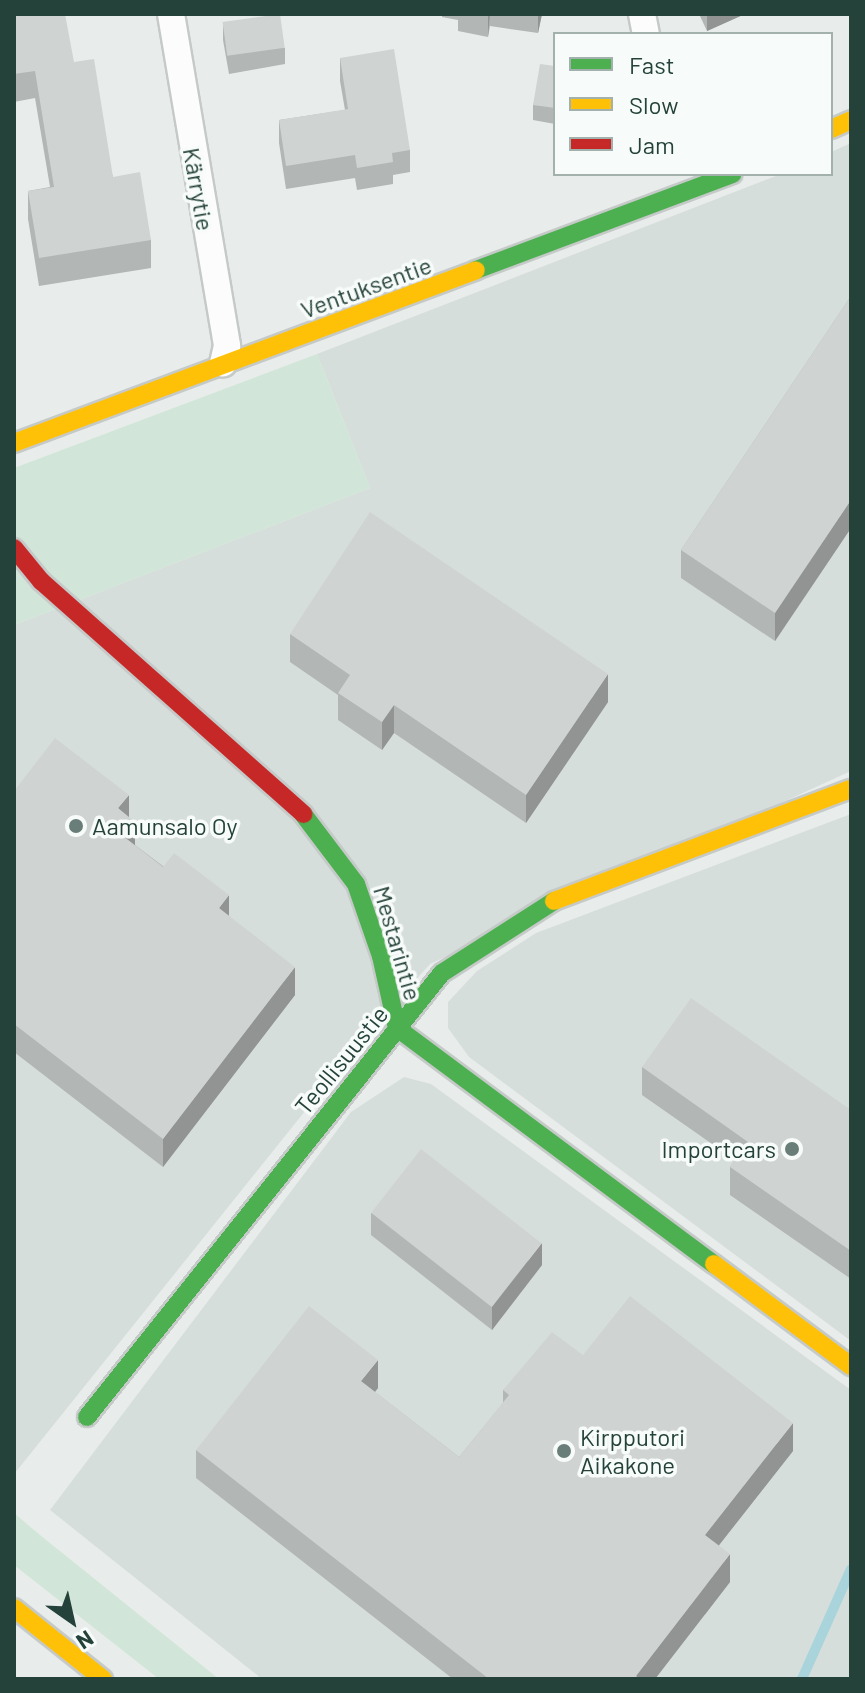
<!DOCTYPE html>
<meta charset="utf-8">
<style>
body{margin:0}
#map{position:relative;width:865px;height:1693px;overflow:hidden;background:#e8edeb;font-family:Barlow,sans-serif}
div>[style]{position:absolute}
[style*='--x']{left:calc(var(--x)*1px);top:calc(var(--y)*1px);width:calc(var(--w)*1px);rotate:calc(var(--a)*1deg)}
.built>*{inset:0;background:#d6dedb}
.green>*{inset:0;background:#d1e6d8}
.stream>*{height:10px;margin:-5px;padding:0 5px;transform-origin:5px;border-radius:5px;background:#a9d4db}
.roads{filter:drop-shadow(2px 0 #c5cac8) drop-shadow(-2px 0 #c5cac8) drop-shadow(0 2px #c5cac8) drop-shadow(0 -2px #c5cac8)}
.street>*{height:26px;margin:-13px;padding:0 13px;transform-origin:13px;border-radius:13px;background:#fcfcfc}
.fast>*{height:18px;margin:-9px;padding:0 9px;transform-origin:9px;border-radius:9px;background:#4caf50}
.slow>*{height:18px;margin:-9px;padding:0 9px;transform-origin:9px;border-radius:9px;background:#ffc107}
.jam>*{height:18px;margin:-9px;padding:0 9px;transform-origin:9px;border-radius:9px;background:#c62828}
.wall>*{inset:0;background:#b2b6b5}
.shaded-wall>*{inset:0;background:#919493}
.building>*{inset:0;background:#cfd4d2;transform-origin:0 0}
.dots>*{width:22px;height:22px;translate:-50% -50%;box-sizing:border-box;border:4px solid #f7fbf9;border-radius:50%}
span{translate:-50% -50%;white-space:nowrap;text-align:center;line-height:1.15;-webkit-text-stroke:7px #f7fbf9;paint-order:stroke}
.street-label{font-size:24px;color:#24423a}
.poi-label{font-size:24px;color:#24423a}
.left{translate:0 -50%;text-align:left}
.right{translate:-100% -50%;text-align:right}
.frame{position:absolute;inset:0;border:16px solid #24423a;pointer-events:none}
.legend{position:absolute;left:553px;top:32px;width:280px;height:144px;box-sizing:border-box;background:#f7fbf9;border:2px solid #a3b1ad;margin:0;padding:10px 14px;list-style:none;font-size:24px;color:#24423a}
.legend li{display:flex;align-items:center;gap:16px;height:40px}
.legend b{width:40px;border:2px solid #a3b1ad}
.north{position:absolute;left:32px;top:1581px;width:80px;height:80px;-webkit-text-stroke:6px #f7fbf9;paint-order:stroke;rotate:146deg;font-size:22px;font-weight:700;line-height:32px;text-align:center;color:#24423a}
.north::after{content:'';display:block;margin:auto;width:28px;height:36px;background:#24423a;clip-path:polygon(50% 0,100% 100%,50% 72%,0 100%)}
</style>
<div id="map">
<div class="built">
<i style="clip-path:polygon(851px 143px,851px 771px,430px 964px,366px 1035px,15px 1473px,14px 625px,370px 488px,317px 354px,781px 174px,831px 174px,831px 152px)"></i>
<i style="clip-path:polygon(851px 814px,851px 1341px,469px 1057px,448px 1028px,448px 1002px,477px 971px,536px 933px)"></i>
<i style="clip-path:polygon(404px 1077px,431px 1084px,851px 1390px,851px 1679px,262px 1679px,50px 1510px,351px 1112px)"></i>
</div>
<div class="green">
<i style="clip-path:polygon(317px 354px,370px 488px,14px 625px,14px 468px)"></i>
<i style="clip-path:polygon(14px 1513px,40px 1535px,219px 1679px,159px 1679px,14px 1565px)"></i>
</div>
<div class="stream">
<i style="--x:802;--y:1679;--w:120;--a:-66"></i>
</div>
<div class="roads">
<div class="street">
<i style="--x:171;--y:14;--w:337;--a:80.4"></i>
<i style="--x:227;--y:346;--w:18;--a:103"></i>
<i style="--x:642;--y:14;--w:20;--a:79"></i>
</div>
<div class="fast">
<i style="--x:476;--y:270;--w:274;--a:-20.5"></i>
<i style="--x:303;--y:814;--w:88;--a:52.9"></i>
<i style="--x:356;--y:884;--w:76;--a:70.9"></i>
<i style="--x:381;--y:956;--w:74;--a:77.5"></i>
<i style="--x:397;--y:1028;--w:395;--a:36.7"></i>
<i style="--x:87;--y:1417;--w:568;--a:-51.36"></i>
<i style="--x:442;--y:973;--w:133;--a:-32.7"></i>
</div>
<div class="slow">
<i style="--x:831;--y:129;--w:22;--a:-24"></i>
<i style="--x:14;--y:443;--w:493;--a:-20.5"></i>
<i style="--x:554;--y:901;--w:317;--a:-20.7"></i>
<i style="--x:714;--y:1264;--w:171;--a:36.7"></i>
<i style="--x:14;--y:1608;--w:114;--a:38.6"></i>
</div>
<div class="jam">
<i style="--x:14;--y:548;--w:43;--a:50.7"></i>
<i style="--x:41;--y:581;--w:351;--a:41.6"></i>
</div>
</div>
<div class="wall">
<i style="clip-path:polygon(14px 14px,74px 62px,113px 177px,151px 240px,151px 268px,39px 286px,28px 219px,28px 191px,50px 187px,35px 98px,14px 102px)"></i>
<i style="clip-path:polygon(442px 14px,542px 14px,538px 33px,490px 26px,488px 37px,458px 31px,458px 20px,442px 17px)"></i>
<i style="clip-path:polygon(699px 14px,745px 14px,707px 31px)"></i>
<i style="clip-path:polygon(223px 24px,285px 48px,285px 64px,229px 74px,223px 40px)"></i>
<i style="clip-path:polygon(340px 58px,410px 150px,410px 172px,393px 175px,393px 184px,357px 190px,355px 178px,286px 189px,279px 143px,279px 120px,345px 110px,340px 81px)"></i>
<i style="clip-path:polygon(555px 66px,555px 124px,533px 120px,533px 105px)"></i>
<i style="clip-path:polygon(851px 296px,851px 528px,775px 641px,681px 578px,681px 550px)"></i>
<i style="clip-path:polygon(290px 634px,608px 702px,526px 823px,394px 733px,382px 750px,338px 720px,338px 695px,290px 662px)"></i>
<i style="clip-path:polygon(14px 791px,129px 817px,135px 845px,229px 916px,295px 995px,163px 1167px,14px 1052px)"></i>
<i style="clip-path:polygon(642px 1067px,851px 1110px,851px 1279px,730px 1195px,730px 1167px,735px 1160px,642px 1095px)"></i>
<i style="clip-path:polygon(371px 1213px,542px 1265px,492px 1330px,371px 1235px)"></i>
<i style="clip-path:polygon(583px 1355px,793px 1451px,719px 1545px,730px 1582px,655px 1679px,453px 1679px,196px 1478px,196px 1450px,378px 1388px,375px 1392px,459px 1457px,503px 1403px,503px 1390px)"></i>
</div>
<div class="shaded-wall">
<i style="clip-path:polygon(488px 14px,490px 14px,488px 37px)"></i>
<i style="clip-path:polygon(538px 14px,542px 14px,538px 33px)"></i>
<i style="clip-path:polygon(711px 14px,745px 14px,707px 31px,707px 16px)"></i>
<i style="clip-path:polygon(851px 500px,851px 528px,775px 641px,775px 613px)"></i>
<i style="clip-path:polygon(608px 674px,608px 702px,526px 823px,526px 795px)"></i>
<i style="clip-path:polygon(394px 705px,394px 733px,382px 750px,382px 722px)"></i>
<i style="clip-path:polygon(129px 795px,129px 823px,118px 808px)"></i>
<i style="clip-path:polygon(135px 822px,135px 849px,123px 836px)"></i>
<i style="clip-path:polygon(229px 895px,229px 923px,219px 908px)"></i>
<i style="clip-path:polygon(295px 967px,295px 995px,163px 1167px,163px 1139px)"></i>
<i style="clip-path:polygon(542px 1243px,542px 1265px,492px 1330px,492px 1307px)"></i>
<i style="clip-path:polygon(378px 1360px,378px 1388px,361px 1409px,361px 1381px)"></i>
<i style="clip-path:polygon(793px 1423px,793px 1451px,705px 1563px,705px 1535px)"></i>
<i style="clip-path:polygon(730px 1554px,730px 1582px,655px 1679px,636px 1679px,636px 1676px)"></i>
</div>
<div class="building">
<i style="clip-path:polygon(14px 14px,65px 14px,74px 62px,94px 59px,113px 177px,140px 172px,151px 240px,39px 258px,28px 191px,54px 187px,35px 71px,14px 74px)"></i>
<i style="left:280px;top:14px;width:34px;height:58px;rotate:82deg"></i>
<i style="clip-path:polygon(394px 49px,410px 150px,392px 153px,393px 162px,357px 168px,355px 155px,286px 166px,279px 120px,348px 109px,340px 58px)"></i>
<i style="clip-path:polygon(540px 64px,555px 66px,555px 108px,533px 105px)"></i>
<i style="clip-path:polygon(851px 296px,851px 500px,775px 613px,681px 550px)"></i>
<i style="clip-path:polygon(370px 512px,608px 674px,526px 795px,394px 705px,382px 722px,338px 693px,350px 675px,290px 634px)"></i>
<i style="clip-path:polygon(55px 738px,129px 795px,118px 808px,135px 822px,123px 836px,163px 867px,174px 853px,229px 895px,219px 908px,295px 967px,163px 1139px,14px 1024px,14px 791px)"></i>
<i style="clip-path:polygon(691px 998px,851px 1110px,851px 1251px,730px 1167px,748px 1142px,642px 1067px)"></i>
<i style="left:421px;top:1149px;width:153px;height:81px;rotate:38deg"></i>
<i style="clip-path:polygon(630px 1296px,793px 1423px,705px 1535px,730px 1554px,636px 1676px,640px 1679px,489px 1679px,196px 1450px,309px 1306px,378px 1360px,361px 1381px,459px 1457px,509px 1395px,503px 1390px,552px 1332px,583px 1355px)"></i>
</div>
<div class="dots">
<i style="left:76px;top:826px;background:#697e78"></i>
<i style="left:792px;top:1149px;background:#697e78"></i>
<i style="left:564px;top:1451px;background:#697e78"></i>
</div>
<div class="street-label">
<span style="left:199px;top:189px;rotate:80deg">Kärrytie</span>
<span style="left:366px;top:287px;rotate:-20deg">Ventuksentie</span>
<span style="left:398px;top:943px;rotate:74deg">Mestarintie</span>
<span style="left:341px;top:1060px;rotate:-51deg">Teollisuustie</span>
</div>
<div class="poi-label">
<span class="left" style="left:92px;top:826px">Aamunsalo Oy</span>
<span class="right" style="left:776px;top:1149px">Importcars</span>
<span class="left" style="left:580px;top:1451px">Kirpputori<br>Aikakone</span>
</div>
<div class="frame"></div>
<ul class="legend">
<li><b style="height:10px;background:#4caf50"></b>Fast</li>
<li><b style="height:10px;background:#ffc107"></b>Slow</li>
<li><b style="height:10px;background:#c62828"></b>Jam</li>
</ul>
<div class="north">N</div>
</div>
